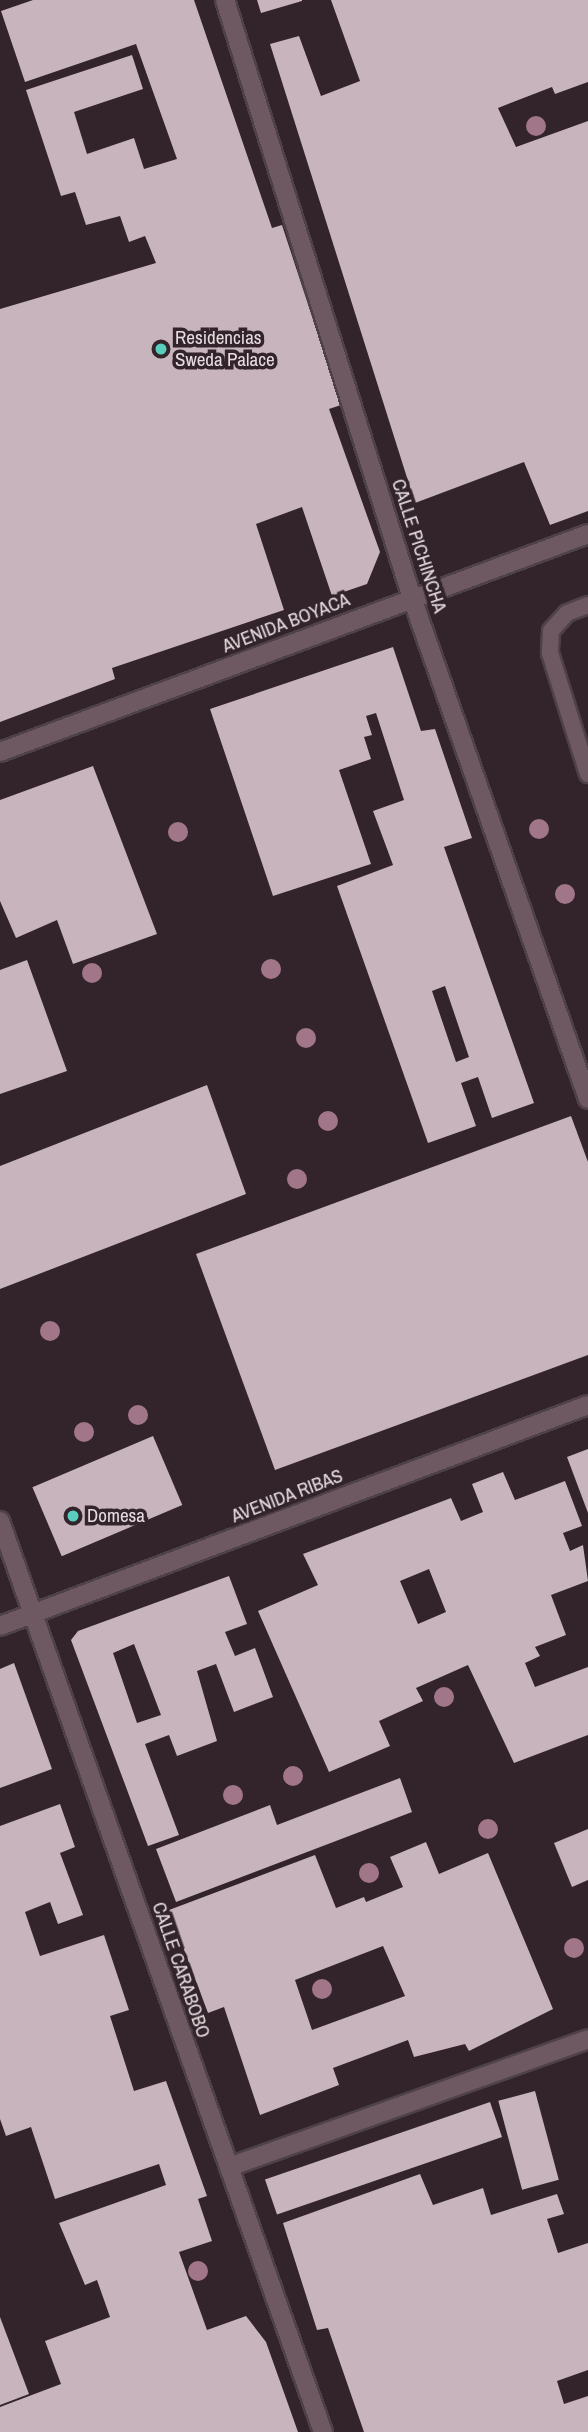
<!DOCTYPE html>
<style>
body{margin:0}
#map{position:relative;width:588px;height:2432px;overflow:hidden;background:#32242a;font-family:"Archivo Narrow",sans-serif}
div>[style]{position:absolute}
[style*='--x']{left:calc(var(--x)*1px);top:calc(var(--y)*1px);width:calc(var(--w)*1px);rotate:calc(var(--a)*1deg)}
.building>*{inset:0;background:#c7b4bc;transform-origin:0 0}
.roads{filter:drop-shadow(2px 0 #4f4247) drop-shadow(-2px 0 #4f4247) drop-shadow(0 2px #4f4247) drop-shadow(0 -2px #4f4247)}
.service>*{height:16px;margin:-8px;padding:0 8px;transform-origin:8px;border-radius:8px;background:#6e5861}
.minor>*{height:18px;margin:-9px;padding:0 9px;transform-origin:9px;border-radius:9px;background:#6e5861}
.trees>*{width:20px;height:20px;margin:-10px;border-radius:50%;background:#a17689}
.dots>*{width:19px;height:19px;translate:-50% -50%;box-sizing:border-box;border:4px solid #32242a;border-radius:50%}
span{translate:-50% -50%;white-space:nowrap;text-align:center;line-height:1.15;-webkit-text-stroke:7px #32242a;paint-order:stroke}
.poi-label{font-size:19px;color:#e7dde1}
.left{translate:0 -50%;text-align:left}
.street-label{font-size:19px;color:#e7dde1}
</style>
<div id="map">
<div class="building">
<i style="clip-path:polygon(33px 0,194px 0,272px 228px,282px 225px,341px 405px,329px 409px,380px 552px,367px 584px,332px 596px,302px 507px,256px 524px,284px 610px,112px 668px,115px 679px,0 722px,0 309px,156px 263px,145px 236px,129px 242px,120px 216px,86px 225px,75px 192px,61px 196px,26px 90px,132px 55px,143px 89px,74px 112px,87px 154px,134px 138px,144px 169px,177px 159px,136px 44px,25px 82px,1px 11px)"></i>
<i style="clip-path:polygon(257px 0,302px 0,302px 1px,261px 13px)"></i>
<i style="clip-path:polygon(331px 0,588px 0,588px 82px,555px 94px,552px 87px,498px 108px,516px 147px,588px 121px,588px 511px,550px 525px,524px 462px,415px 503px,270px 44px,299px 36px,321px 96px,360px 81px)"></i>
<i style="clip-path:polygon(evenodd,393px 647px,421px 731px,435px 729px,472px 838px,444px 847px,534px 1103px,492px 1118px,478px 1077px,461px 1083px,476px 1126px,428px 1143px,337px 886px,393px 865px,373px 811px,404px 800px,376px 713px,366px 716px,372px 735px,364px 737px,371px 759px,339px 770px,371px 864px,273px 896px,210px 709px,393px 647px,445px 986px,469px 1057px,456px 1062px,432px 991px,445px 986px)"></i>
<i style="clip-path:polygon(93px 766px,157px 934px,73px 964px,57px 920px,16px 938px,0 901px,0 800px)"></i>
<i style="clip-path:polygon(27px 960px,67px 1071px,0 1094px,0 970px)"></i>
<i style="clip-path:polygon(207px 1085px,246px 1194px,0 1289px,0 1166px)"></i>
<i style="clip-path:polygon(571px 1116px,588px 1162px,588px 1355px,275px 1470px,196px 1254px)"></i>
<i style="left:153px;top:1436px;width:75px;height:131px;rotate:67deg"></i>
<i style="clip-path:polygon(588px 1449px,588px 1513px,567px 1457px)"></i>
<i style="clip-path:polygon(evenodd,503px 1472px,515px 1500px,565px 1481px,582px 1526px,563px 1533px,570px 1551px,583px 1545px,588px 1581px,551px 1595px,566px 1635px,535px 1647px,540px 1656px,525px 1663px,535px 1687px,588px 1667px,588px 1735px,514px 1763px,468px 1665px,416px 1688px,423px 1701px,379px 1721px,390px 1746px,329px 1772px,258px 1611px,318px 1585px,303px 1554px,451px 1498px,461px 1521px,483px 1512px,472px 1484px,503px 1472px,429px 1569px,446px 1612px,418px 1624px,400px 1581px,429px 1569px)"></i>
<i style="clip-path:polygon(evenodd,229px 1576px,247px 1624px,225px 1632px,235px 1656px,255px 1648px,273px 1697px,234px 1712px,216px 1664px,197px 1671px,217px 1741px,177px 1756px,169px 1735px,145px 1744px,179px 1835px,148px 1846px,71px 1640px,78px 1631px,229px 1576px,134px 1644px,161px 1715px,137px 1723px,113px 1653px,134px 1644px)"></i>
<i style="clip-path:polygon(14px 1663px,52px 1769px,0 1788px,0 1669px)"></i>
<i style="clip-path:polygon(400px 1778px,412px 1812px,176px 1902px,156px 1849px,270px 1805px,277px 1825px)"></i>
<i style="clip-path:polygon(60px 1804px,75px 1847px,60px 1853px,83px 1915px,58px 1924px,50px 1902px,25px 1912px,40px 1956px,104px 1935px,129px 2010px,110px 2016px,134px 2091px,166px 2081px,207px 2196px,198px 2199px,212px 2241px,179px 2252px,207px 2330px,246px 2316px,266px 2342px,298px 2432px,0 2432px,0 2407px,61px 2384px,45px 2341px,110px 2317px,97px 2280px,85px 2285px,59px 2223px,166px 2185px,159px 2164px,55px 2199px,31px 2127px,6px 2136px,0 2119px,0 1826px)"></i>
<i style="clip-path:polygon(588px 1829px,588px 1880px,572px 1887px,554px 1843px)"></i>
<i style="clip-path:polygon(evenodd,426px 1842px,439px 1874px,488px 1853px,553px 2009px,469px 2051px,465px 2044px,414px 2057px,408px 2040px,333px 2068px,339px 2085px,260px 2115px,224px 2007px,208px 2013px,169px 1910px,315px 1855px,336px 1908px,364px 1897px,366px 1902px,403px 1887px,390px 1857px,426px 1842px,383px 1946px,405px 1996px,312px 2030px,295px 1980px,383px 1946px)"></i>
<i style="left:535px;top:2091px;width:92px;height:38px;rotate:75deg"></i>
<i style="left:490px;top:2102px;width:37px;height:238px;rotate:71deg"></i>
<i style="clip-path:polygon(420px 2174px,433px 2205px,483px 2188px,491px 2215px,557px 2194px,564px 2214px,547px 2219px,558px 2253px,588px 2243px,588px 2370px,557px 2381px,564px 2404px,588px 2396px,588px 2432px,364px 2432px,328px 2328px,317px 2330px,283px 2223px)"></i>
<i style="clip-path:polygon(0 2317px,29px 2394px,0 2405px)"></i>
</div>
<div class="roads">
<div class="service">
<i style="--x:588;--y:605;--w:22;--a:159"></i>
<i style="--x:567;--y:613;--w:24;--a:132"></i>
<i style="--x:551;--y:631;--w:22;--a:93"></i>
<i style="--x:550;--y:653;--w:127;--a:72.6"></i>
</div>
<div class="minor">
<i style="--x:225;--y:0;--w:627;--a:72.64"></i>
<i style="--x:412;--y:598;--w:531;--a:70.64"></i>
<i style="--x:0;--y:752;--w:627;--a:-20.34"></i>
<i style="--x:0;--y:1521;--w:967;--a:70.48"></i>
<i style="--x:0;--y:1626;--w:628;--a:-20.6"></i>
<i style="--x:229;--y:2167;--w:381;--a:-19.6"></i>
</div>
</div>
<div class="trees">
<i style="left:536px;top:126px"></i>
<i style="left:539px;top:829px"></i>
<i style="left:178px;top:832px"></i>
<i style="left:565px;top:894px"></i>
<i style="left:271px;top:969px"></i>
<i style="left:92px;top:973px"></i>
<i style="left:306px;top:1038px"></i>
<i style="left:328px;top:1121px"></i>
<i style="left:297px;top:1179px"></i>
<i style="left:50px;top:1331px"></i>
<i style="left:138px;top:1415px"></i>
<i style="left:84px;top:1432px"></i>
<i style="left:444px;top:1697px"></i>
<i style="left:293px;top:1776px"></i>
<i style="left:233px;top:1795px"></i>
<i style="left:488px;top:1829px"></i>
<i style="left:369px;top:1873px"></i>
<i style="left:574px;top:1948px"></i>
<i style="left:322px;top:1989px"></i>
<i style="left:198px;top:2271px"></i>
</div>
<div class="dots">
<i style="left:161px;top:349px;background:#59cebe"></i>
<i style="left:73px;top:1516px;background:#59cebe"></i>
</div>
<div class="poi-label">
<span class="left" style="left:175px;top:349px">Residencias<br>Sweda Palace</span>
<span class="left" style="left:87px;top:1516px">Domesa</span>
</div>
<div class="street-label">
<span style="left:419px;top:546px;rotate:72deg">CALLE PICHINCHA</span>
<span style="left:286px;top:623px;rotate:-21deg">AVENIDA BOYACA</span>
<span style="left:287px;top:1496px;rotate:-21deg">AVENIDA RIBAS</span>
<span style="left:181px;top:1970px;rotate:71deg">CALLE CARABOBO</span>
</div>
</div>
